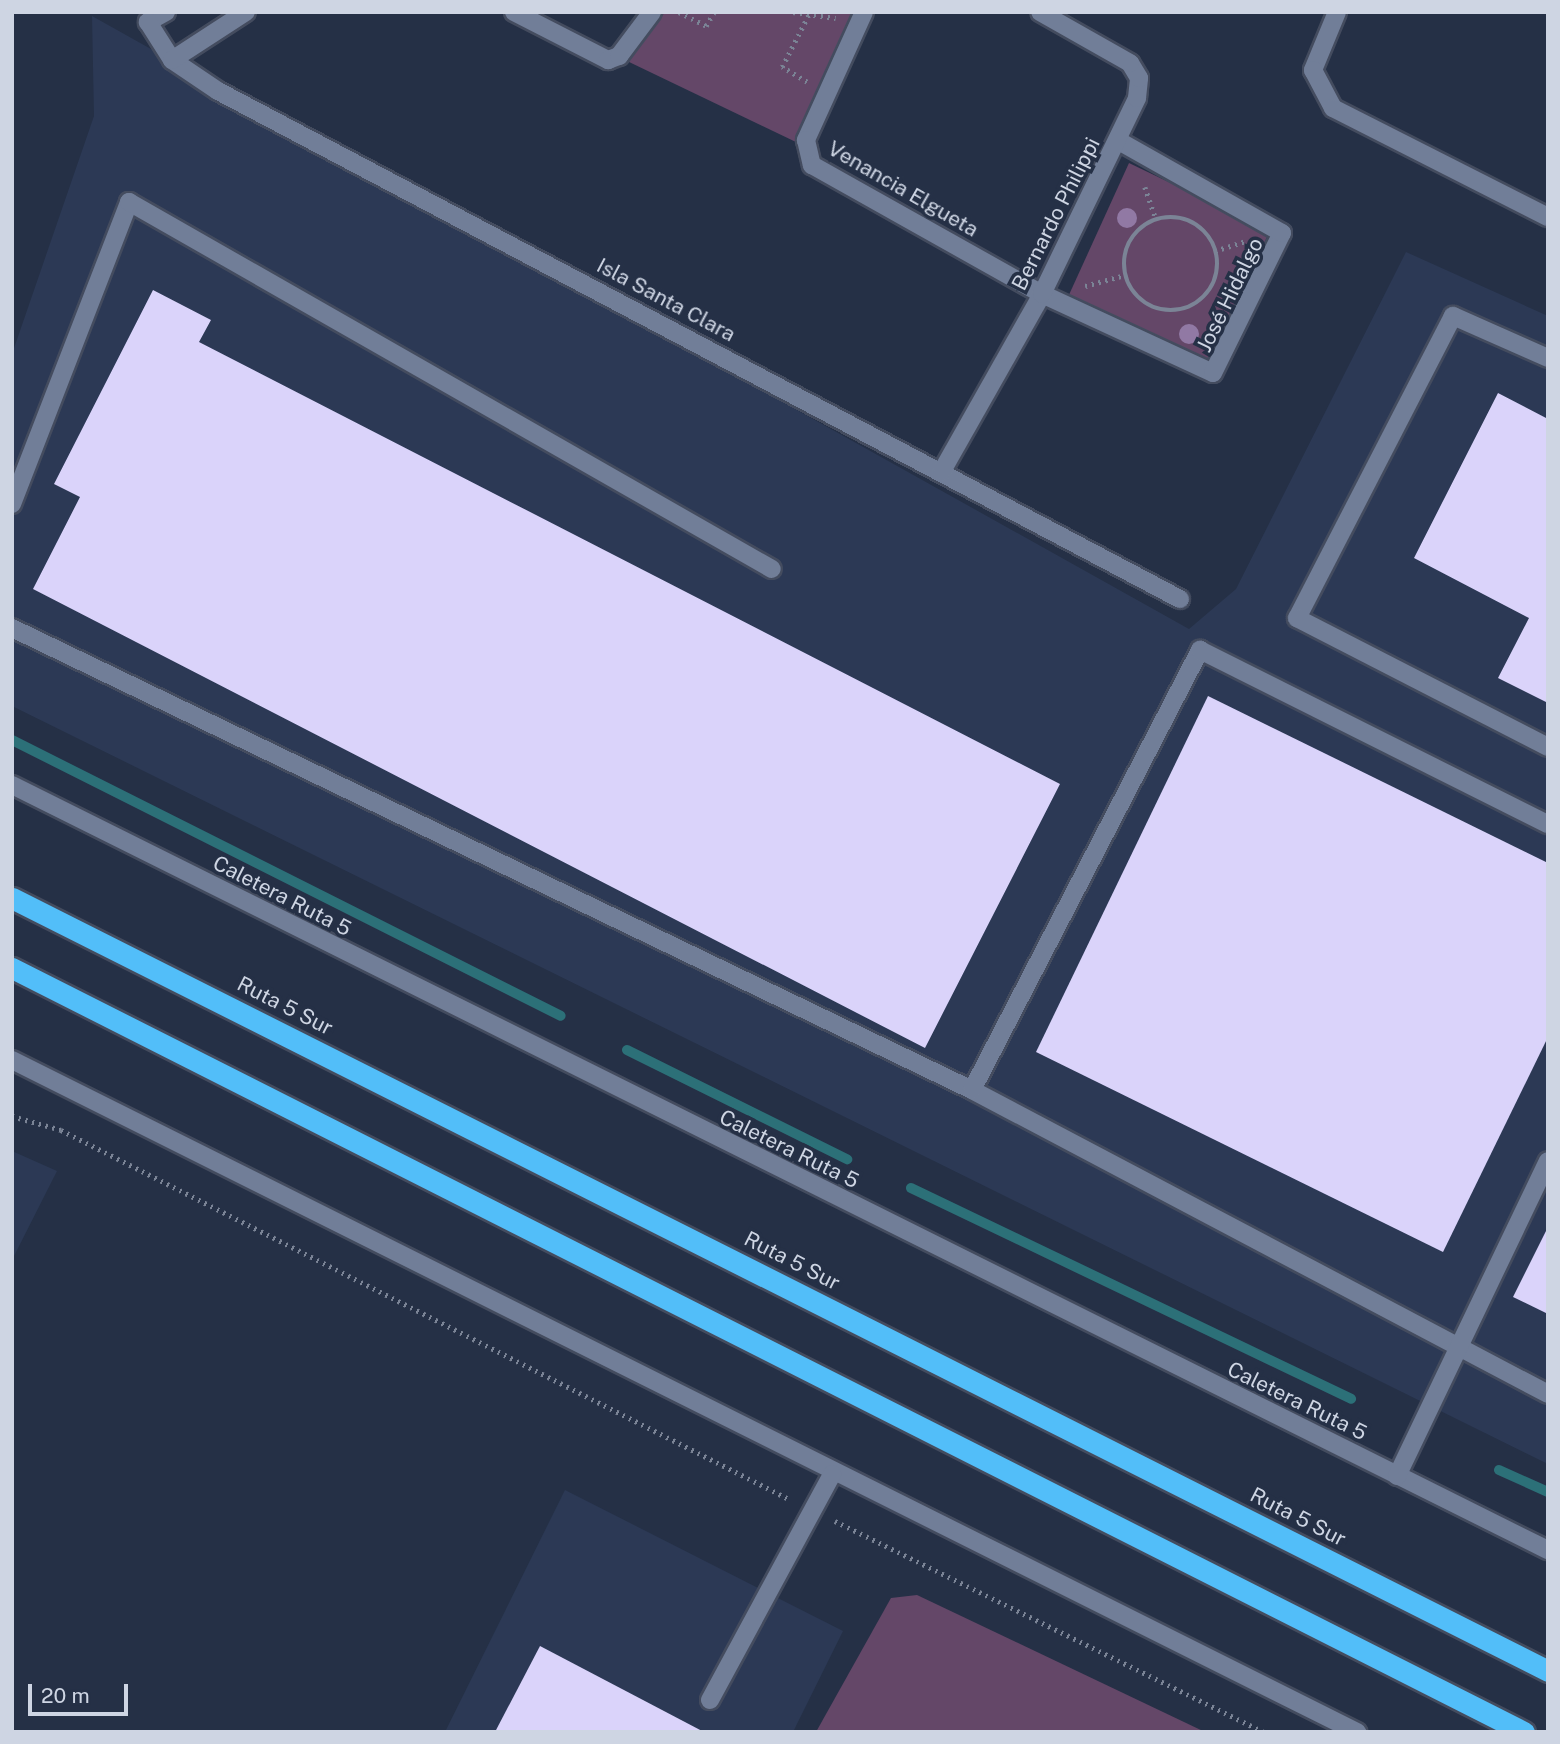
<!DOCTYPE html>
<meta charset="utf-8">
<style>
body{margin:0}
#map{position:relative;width:1560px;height:1744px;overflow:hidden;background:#253046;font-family:"Public Sans",sans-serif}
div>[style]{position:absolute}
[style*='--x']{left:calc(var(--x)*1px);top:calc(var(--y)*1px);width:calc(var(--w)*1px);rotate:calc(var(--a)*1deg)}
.built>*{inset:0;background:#2c3955}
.green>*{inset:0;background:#644768}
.stream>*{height:10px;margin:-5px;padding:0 5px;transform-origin:5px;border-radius:5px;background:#2c7078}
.building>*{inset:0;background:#dad3fa}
.path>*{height:4.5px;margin-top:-2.25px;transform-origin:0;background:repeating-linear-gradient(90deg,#7b8496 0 2px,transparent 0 7px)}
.path>.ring{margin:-2.25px;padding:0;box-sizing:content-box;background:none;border:4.5px solid #7b8496;border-radius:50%}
.roads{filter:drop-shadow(2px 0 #444c5f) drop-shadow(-2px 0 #444c5f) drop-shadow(0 2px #444c5f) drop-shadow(0 -2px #444c5f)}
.minor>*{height:18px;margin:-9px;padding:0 9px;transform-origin:9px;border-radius:9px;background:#717e98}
.highway>*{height:21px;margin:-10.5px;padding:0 10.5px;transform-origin:10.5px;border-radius:10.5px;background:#52bef9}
.trees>*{width:20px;height:20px;margin:-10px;border-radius:50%;background:#9179a4}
span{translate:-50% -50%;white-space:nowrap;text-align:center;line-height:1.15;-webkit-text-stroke:7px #253046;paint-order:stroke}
.street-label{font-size:21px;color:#ced5e3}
.frame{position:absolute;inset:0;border:14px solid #ced5e3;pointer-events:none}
.scale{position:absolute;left:28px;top:1684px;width:100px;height:32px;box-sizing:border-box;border:4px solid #ced5e3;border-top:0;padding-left:9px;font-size:21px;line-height:24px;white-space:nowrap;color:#ced5e3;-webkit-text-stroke:5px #253046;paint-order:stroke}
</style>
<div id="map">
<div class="built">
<i style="clip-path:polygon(92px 16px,1189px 629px,1236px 589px,1406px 252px,1548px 316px,1548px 1464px,12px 706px,12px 354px,94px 116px)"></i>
<i style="clip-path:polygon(12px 1151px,57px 1171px,12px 1260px)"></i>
<i style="clip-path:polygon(565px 1490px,843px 1631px,793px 1732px,445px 1732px)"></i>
</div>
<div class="green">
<i style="clip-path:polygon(665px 12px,856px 12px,798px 143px,627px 61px)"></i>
<i style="clip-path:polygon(1129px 163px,1258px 225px,1267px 237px,1207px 361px,1068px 297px)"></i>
<i style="clip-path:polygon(917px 1595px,1205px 1732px,816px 1732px,891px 1598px)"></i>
</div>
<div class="stream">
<i style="--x:12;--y:740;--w:614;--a:26.69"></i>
<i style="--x:627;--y:1050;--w:246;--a:26.4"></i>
<i style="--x:911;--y:1188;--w:488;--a:25.6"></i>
<i style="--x:1499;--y:1470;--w:54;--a:24.2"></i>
</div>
<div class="building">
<i style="clip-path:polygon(153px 290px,211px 320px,199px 342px,1060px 784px,925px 1048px,33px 589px,80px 497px,54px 484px)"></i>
<i style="clip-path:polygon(1498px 393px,1548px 419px,1548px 703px,1498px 678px,1529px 618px,1414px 558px)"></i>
<i style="clip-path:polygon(1208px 696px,1548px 863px,1548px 1037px,1443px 1252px,1036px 1052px)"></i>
<i style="clip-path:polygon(1548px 1227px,1548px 1314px,1513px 1297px)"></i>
<i style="clip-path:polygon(540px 1646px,704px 1732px,495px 1732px)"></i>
</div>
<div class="path">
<i style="--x:679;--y:12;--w:30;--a:27"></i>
<i style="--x:706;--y:26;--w:16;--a:-60"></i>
<i style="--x:793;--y:12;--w:43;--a:7.9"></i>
<i style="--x:807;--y:82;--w:29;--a:-149"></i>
<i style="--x:782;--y:67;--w:62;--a:-63"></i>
<i style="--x:1145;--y:187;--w:34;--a:71"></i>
<i class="ring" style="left:1124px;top:217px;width:89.5px;height:89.5px"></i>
<i style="--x:1215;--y:251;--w:32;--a:-18"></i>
<i style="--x:1085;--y:286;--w:41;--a:-15.4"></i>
<i style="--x:12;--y:1116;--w:51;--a:15.9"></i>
<i style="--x:61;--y:1130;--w:816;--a:26.88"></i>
<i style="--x:835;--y:1521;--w:478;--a:26.2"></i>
</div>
<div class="roads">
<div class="minor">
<i style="--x:166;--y:12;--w:21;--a:151"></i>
<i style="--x:148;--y:22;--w:45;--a:57.7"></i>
<i style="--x:172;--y:60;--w:55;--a:34"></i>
<i style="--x:218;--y:91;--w:1088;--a:27.84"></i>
<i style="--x:514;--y:12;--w:106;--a:27.1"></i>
<i style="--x:608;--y:60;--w:12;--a:-20"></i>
<i style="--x:619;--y:56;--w:55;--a:-53.1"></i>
<i style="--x:864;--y:12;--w:141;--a:114.4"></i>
<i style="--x:806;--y:140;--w:26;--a:77"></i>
<i style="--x:812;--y:165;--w:264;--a:29.3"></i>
<i style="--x:1042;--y:294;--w:188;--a:24.8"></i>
<i style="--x:1213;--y:373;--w:156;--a:-63.8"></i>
<i style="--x:1282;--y:233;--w:187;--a:-150.6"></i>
<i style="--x:1337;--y:12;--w:63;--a:112.5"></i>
<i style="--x:1313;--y:70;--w:43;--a:62.2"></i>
<i style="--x:1333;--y:108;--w:241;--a:26.9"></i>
<i style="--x:172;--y:60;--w:88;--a:-33"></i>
<i style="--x:1548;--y:358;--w:104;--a:-156.1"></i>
<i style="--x:1453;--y:316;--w:340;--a:117.3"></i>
<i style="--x:1297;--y:618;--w:282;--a:27.2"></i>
<i style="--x:942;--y:471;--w:203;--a:-60.5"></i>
<i style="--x:1042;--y:294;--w:218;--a:-64.1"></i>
<i style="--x:1137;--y:98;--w:20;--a:-84"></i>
<i style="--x:1139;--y:78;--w:17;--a:-121"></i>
<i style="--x:1130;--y:63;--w:103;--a:-150.5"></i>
<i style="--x:12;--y:504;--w:324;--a:-68.8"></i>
<i style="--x:129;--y:202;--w:740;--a:29.72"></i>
<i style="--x:12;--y:628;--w:1065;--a:25.7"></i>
<i style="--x:972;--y:1090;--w:651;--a:27.82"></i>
<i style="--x:12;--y:785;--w:1716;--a:26.48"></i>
<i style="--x:12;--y:1060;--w:1504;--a:26.55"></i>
<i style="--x:972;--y:1090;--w:496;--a:-62.6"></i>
<i style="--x:1200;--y:650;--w:389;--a:26.6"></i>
<i style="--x:1397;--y:1476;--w:349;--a:-64.4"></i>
<i style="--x:710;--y:1700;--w:257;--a:-61.6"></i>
</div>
<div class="highway">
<i style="--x:12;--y:898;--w:1720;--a:26.71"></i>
<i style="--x:12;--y:968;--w:1694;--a:26.81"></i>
</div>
</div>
<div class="trees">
<i style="left:1127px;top:218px"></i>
<i style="left:1189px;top:334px"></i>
</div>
<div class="street-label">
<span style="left:903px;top:189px;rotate:30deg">Venancia Elgueta</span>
<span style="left:1056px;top:214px;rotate:-63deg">Bernardo Philippi</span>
<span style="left:1230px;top:295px;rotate:-64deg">José Hidalgo</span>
<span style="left:666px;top:300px;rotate:28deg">Isla Santa Clara</span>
<span style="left:282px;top:896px;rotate:27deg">Caletera Ruta 5</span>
<span style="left:285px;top:1006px;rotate:27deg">Ruta 5 Sur</span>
<span style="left:789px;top:1149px;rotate:26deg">Caletera Ruta 5</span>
<span style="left:792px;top:1261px;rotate:27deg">Ruta 5 Sur</span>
<span style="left:1297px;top:1401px;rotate:26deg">Caletera Ruta 5</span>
<span style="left:1298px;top:1517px;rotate:27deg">Ruta 5 Sur</span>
</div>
<div class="frame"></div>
<div class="scale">20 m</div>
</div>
